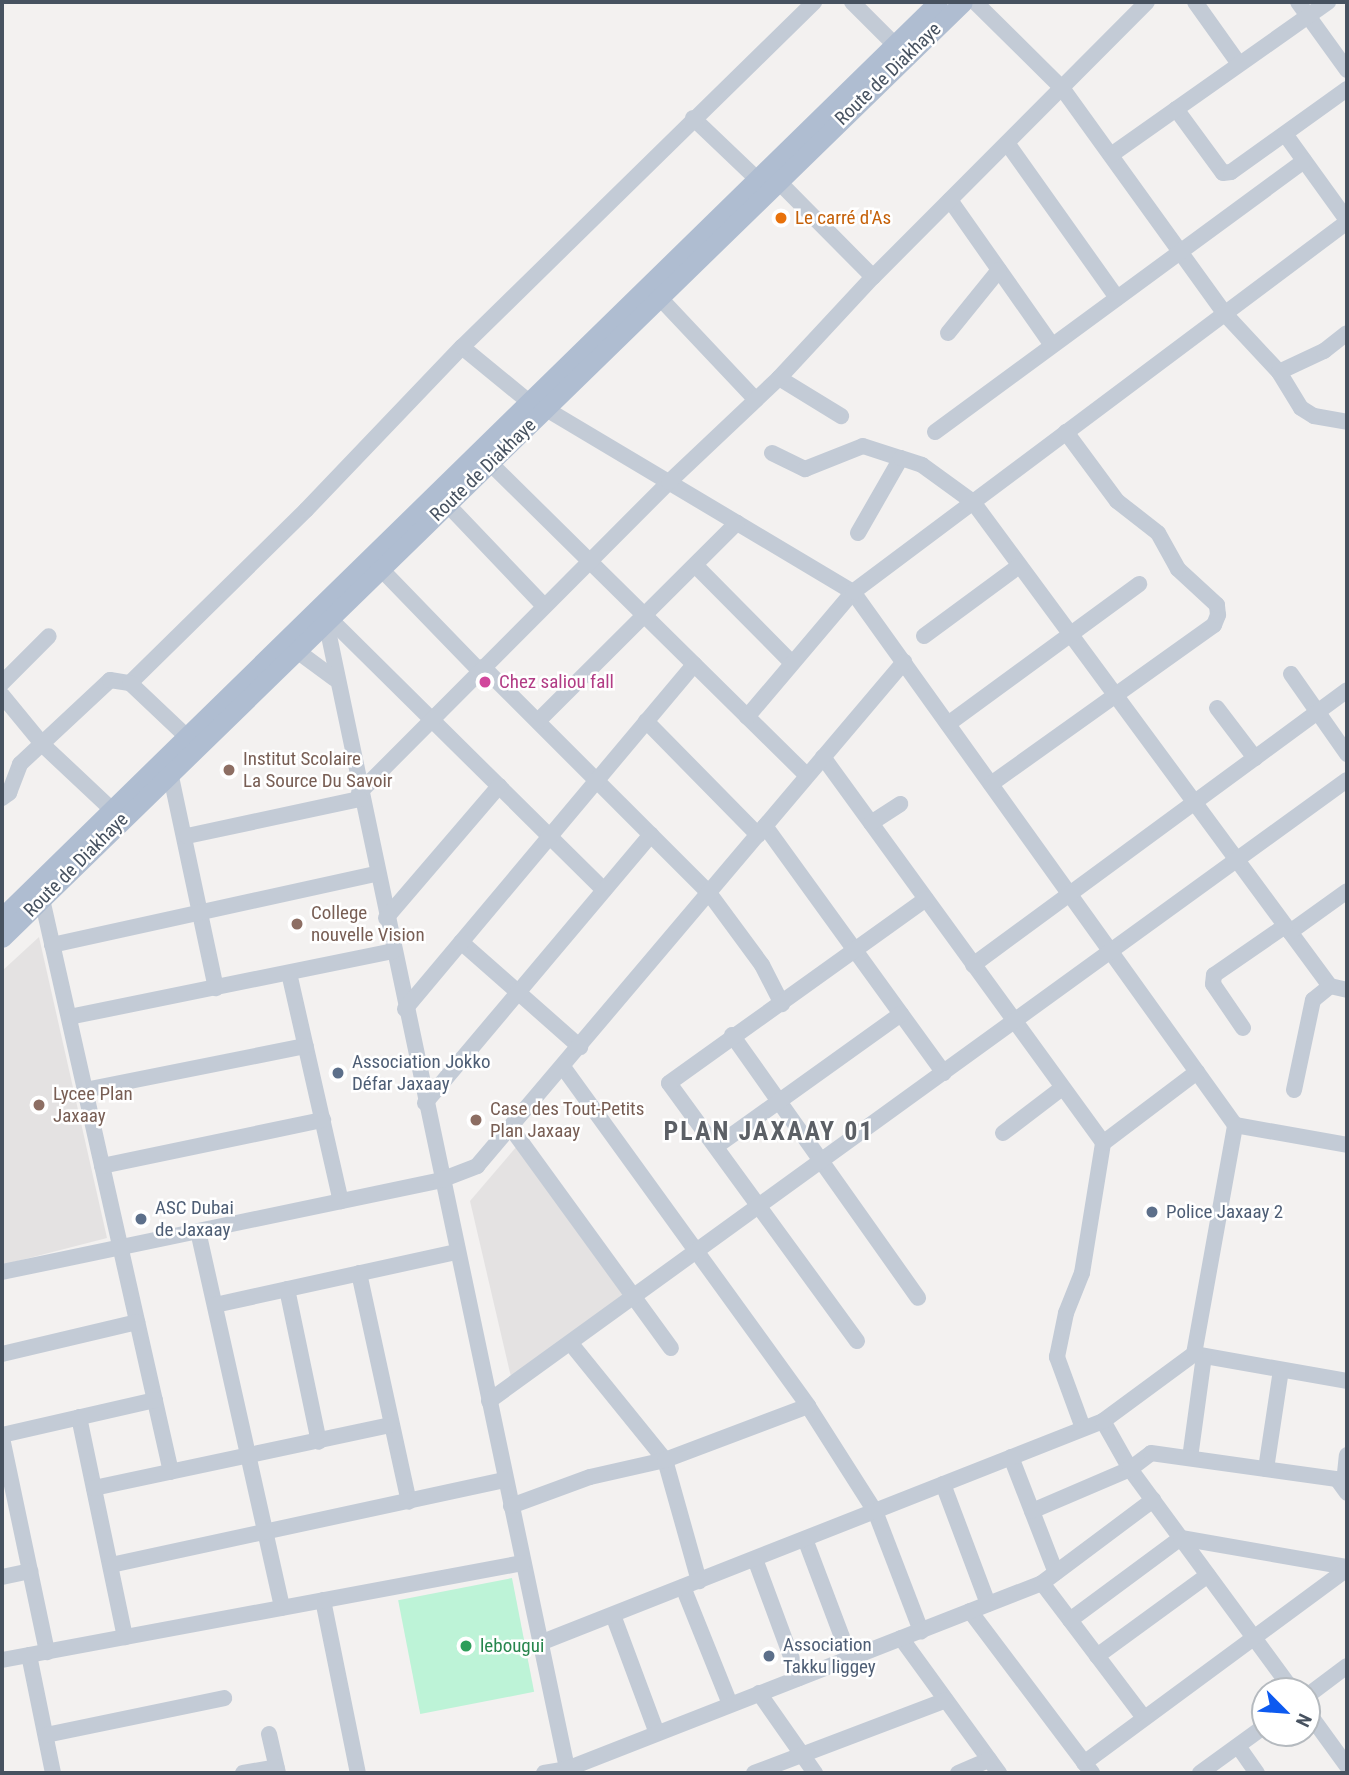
<!DOCTYPE html>
<meta charset="utf-8">
<style>
body{margin:0}
#map{position:relative;width:1349px;height:1775px;overflow:hidden;background:#f3f1f0;font-family:"Roboto Condensed",sans-serif}
div>[style]{position:absolute}
[style*='--x']{left:calc(var(--x)*1px);top:calc(var(--y)*1px);width:calc(var(--w)*1px);rotate:calc(var(--a)*1deg)}
.education>*{inset:0;background:#e4e2e2}
.green>*{inset:0;background:#bdf3d7;transform-origin:0 0}
.minor>*{height:16px;margin:-8px;padding:0 8px;transform-origin:8px;border-radius:8px;background:#c3cbd6}
.major>*{height:19px;margin:-9.5px;padding:0 9.5px;transform-origin:9.5px;border-radius:9.5px;background:#afbdd1}
.dots>*{width:19px;height:19px;translate:-50% -50%;box-sizing:border-box;border:4px solid #fff;border-radius:50%}
span{translate:-50% -50%;white-space:nowrap;text-align:center;line-height:1.15;-webkit-text-stroke:5px #fff;paint-order:stroke}
.street-label{font-size:19px;color:#475260}
.food-label{font-size:19px;color:#c56008}
.left{translate:0 -50%;text-align:left}
.hotel-label{font-size:19px;color:#b23c85}
.education-label{font-size:19px;color:#785e54}
.service-label{font-size:19px;color:#4e5e75}
.leisure-label{font-size:19px;color:#27864d}
.district-label{font-size:26px;color:#5c6066;font-weight:700;letter-spacing:2px}
.frame{position:absolute;inset:0;border:4px solid #475260;pointer-events:none}
.north{position:absolute;left:1251px;top:1677px;width:70px;height:70px;box-sizing:border-box;background:#fff;border:2px solid #b5babf;border-radius:50%;rotate:115deg;font-size:19px;font-weight:700;line-height:28px;text-align:center;color:#475260}
.north::after{content:'';display:block;margin:auto;width:24px;height:32px;background:#0d5af0;clip-path:polygon(50% 0,100% 100%,50% 72%,0 100%)}
</style>
<div id="map">
<div class="education">
<i style="clip-path:polygon(39px 937px,107px 1238px,2px 1265px,2px 971px)"></i>
<i style="clip-path:polygon(517px 1146px,625px 1296px,511px 1377px,470px 1201px)"></i>
</div>
<div class="green">
<i style="left:512px;top:1578px;width:116px;height:116px;rotate:79deg"></i>
</div>
<div class="minor">
<i style="--x:852;--y:2;--w:61;--a:45"></i>
<i style="--x:975;--y:2;--w:122;--a:44.7"></i>
<i style="--x:1062;--y:88;--w:279;--a:54.2"></i>
<i style="--x:1225;--y:314;--w:79;--a:47"></i>
<i style="--x:1279;--y:372;--w:42;--a:58.6"></i>
<i style="--x:1301;--y:408;--w:15;--a:32"></i>
<i style="--x:1314;--y:416;--w:34;--a:10"></i>
<i style="--x:1195;--y:2;--w:76;--a:54.6"></i>
<i style="--x:1298;--y:2;--w:84;--a:54.2"></i>
<i style="--x:1176;--y:109;--w:79;--a:53.7"></i>
<i style="--x:1223;--y:173;--w:8;--a:-7"></i>
<i style="--x:1231;--y:172;--w:143;--a:-35.6"></i>
<i style="--x:693;--y:118;--w:88;--a:43.6"></i>
<i style="--x:1285;--y:134;--w:106;--a:54.2"></i>
<i style="--x:1007;--y:143;--w:190;--a:54.6"></i>
<i style="--x:1111;--y:155;--w:266;--a:-35.2"></i>
<i style="--x:778;--y:181;--w:135;--a:45.3"></i>
<i style="--x:950;--y:200;--w:177;--a:54.9"></i>
<i style="--x:659;--y:297;--w:141;--a:46.7"></i>
<i style="--x:948;--y:333;--w:81;--a:-51"></i>
<i style="--x:462;--y:347;--w:85;--a:39.3"></i>
<i style="--x:1279;--y:372;--w:50;--a:-25"></i>
<i style="--x:1324;--y:351;--w:29;--a:-38"></i>
<i style="--x:779;--y:378;--w:73;--a:31.5"></i>
<i style="--x:546;--y:409;--w:357;--a:30.8"></i>
<i style="--x:853;--y:592;--w:656;--a:54.37"></i>
<i style="--x:1235;--y:1125;--w:114;--a:10.1"></i>
<i style="--x:935;--y:432;--w:458;--a:-36.3"></i>
<i style="--x:772;--y:453;--w:37;--a:26"></i>
<i style="--x:805;--y:469;--w:62;--a:-21.6"></i>
<i style="--x:863;--y:446;--w:40;--a:18"></i>
<i style="--x:490;--y:463;--w:445;--a:44.6"></i>
<i style="--x:447;--y:504;--w:141;--a:46.4"></i>
<i style="--x:858;--y:533;--w:86;--a:-60.2"></i>
<i style="--x:901;--y:458;--w:22;--a:18"></i>
<i style="--x:922;--y:465;--w:63;--a:36"></i>
<i style="--x:973;--y:502;--w:601;--a:53.59"></i>
<i style="--x:1330;--y:986;--w:17;--a:13"></i>
<i style="--x:695;--y:565;--w:138;--a:45.3"></i>
<i style="--x:381;--y:569;--w:142;--a:45.9"></i>
<i style="--x:324;--y:612;--w:1186;--a:78.13"></i>
<i style="--x:329;--y:618;--w:387;--a:44.7"></i>
<i style="--x:924;--y:636;--w:118;--a:-36.4"></i>
<i style="--x:289;--y:645;--w:57;--a:36.5"></i>
<i style="--x:483;--y:667;--w:320;--a:45"></i>
<i style="--x:709;--y:893;--w:89;--a:53.6"></i>
<i style="--x:762;--y:965;--w:44;--a:62.9"></i>
<i style="--x:1291;--y:674;--w:98;--a:55"></i>
<i style="--x:2;--y:683;--w:66;--a:-45"></i>
<i style="--x:130;--y:683;--w:247;--a:-44.5"></i>
<i style="--x:306;--y:510;--w:226;--a:-46.3"></i>
<i style="--x:462;--y:347;--w:493;--a:-44.4"></i>
<i style="--x:2;--y:695;--w:65;--a:50.6"></i>
<i style="--x:43;--y:745;--w:92;--a:43.2"></i>
<i style="--x:1217;--y:708;--w:63;--a:52.8"></i>
<i style="--x:747;--y:717;--w:164;--a:-49.7"></i>
<i style="--x:853;--y:592;--w:617;--a:-36.83"></i>
<i style="--x:538;--y:721;--w:281;--a:-44.9"></i>
<i style="--x:646;--y:721;--w:160;--a:45.5"></i>
<i style="--x:948;--y:724;--w:237;--a:-36.2"></i>
<i style="--x:823;--y:757;--w:477;--a:54"></i>
<i style="--x:170;--y:772;--w:221;--a:78"></i>
<i style="--x:991;--y:784;--w:274;--a:-35.5"></i>
<i style="--x:1214;--y:625;--w:11;--a:-68"></i>
<i style="--x:1218;--y:615;--w:10;--a:-96"></i>
<i style="--x:1217;--y:605;--w:53;--a:-137.3"></i>
<i style="--x:1178;--y:569;--w:41;--a:-119.1"></i>
<i style="--x:1158;--y:533;--w:52;--a:-142"></i>
<i style="--x:1117;--y:501;--w:86;--a:-126.5"></i>
<i style="--x:359;--y:793;--w:439;--a:-45.1"></i>
<i style="--x:669;--y:482;--w:151;--a:-43.4"></i>
<i style="--x:779;--y:378;--w:138;--a:-47.1"></i>
<i style="--x:873;--y:277;--w:388;--a:-45.1"></i>
<i style="--x:2;--y:798;--w:9;--a:-36"></i>
<i style="--x:9;--y:793;--w:31;--a:-69"></i>
<i style="--x:20;--y:764;--w:123;--a:-43"></i>
<i style="--x:110;--y:680;--w:20;--a:9"></i>
<i style="--x:130;--y:683;--w:76;--a:43.4"></i>
<i style="--x:871;--y:823;--w:35;--a:-33"></i>
<i style="--x:765;--y:826;--w:305;--a:54.1"></i>
<i style="--x:187;--y:836;--w:177;--a:-12.1"></i>
<i style="--x:42;--y:899;--w:587;--a:77.31"></i>
<i style="--x:386;--y:918;--w:174;--a:-49.4"></i>
<i style="--x:1290;--y:932;--w:70;--a:-35.7"></i>
<i style="--x:461;--y:942;--w:159;--a:41.4"></i>
<i style="--x:52;--y:945;--w:332;--a:-12.4"></i>
<i style="--x:973;--y:965;--w:464;--a:-36.3"></i>
<i style="--x:289;--y:973;--w:234;--a:77.2"></i>
<i style="--x:405;--y:1009;--w:450;--a:-50"></i>
<i style="--x:69;--y:1017;--w:331;--a:-11.5"></i>
<i style="--x:1243;--y:1028;--w:53;--a:-124.3"></i>
<i style="--x:1213;--y:984;--w:9;--a:-84"></i>
<i style="--x:1214;--y:975;--w:86;--a:-34.6"></i>
<i style="--x:732;--y:1035;--w:322;--a:54.7"></i>
<i style="--x:563;--y:1067;--w:418;--a:54.1"></i>
<i style="--x:808;--y:1406;--w:125;--a:57.5"></i>
<i style="--x:875;--y:1511;--w:129;--a:69"></i>
<i style="--x:85;--y:1090;--w:225;--a:-11.3"></i>
<i style="--x:1294;--y:1090;--w:92;--a:-78.1"></i>
<i style="--x:1313;--y:1000;--w:22;--a:-39"></i>
<i style="--x:425;--y:1103;--w:351;--a:-49.9"></i>
<i style="--x:511;--y:1128;--w:272;--a:54"></i>
<i style="--x:1003;--y:1133;--w:74;--a:-37.3"></i>
<i style="--x:718;--y:1145;--w:225;--a:-35.6"></i>
<i style="--x:102;--y:1166;--w:226;--a:-11.8"></i>
<i style="--x:198;--y:1231;--w:386;--a:77.4"></i>
<i style="--x:2;--y:1272;--w:449;--a:-11.8"></i>
<i style="--x:441;--y:1180;--w:39;--a:-21"></i>
<i style="--x:477;--y:1166;--w:661;--a:-49.73"></i>
<i style="--x:359;--y:1273;--w:234;--a:77.7"></i>
<i style="--x:287;--y:1289;--w:156;--a:78.2"></i>
<i style="--x:215;--y:1305;--w:248;--a:-12.4"></i>
<i style="--x:857;--y:1341;--w:319;--a:-126.1"></i>
<i style="--x:669;--y:1083;--w:316;--a:-35.6"></i>
<i style="--x:572;--y:1345;--w:148;--a:51"></i>
<i style="--x:665;--y:1460;--w:126;--a:74.3"></i>
<i style="--x:2;--y:1354;--w:139;--a:-13.3"></i>
<i style="--x:1194;--y:1354;--w:155;--a:10"></i>
<i style="--x:489;--y:1401;--w:1059;--a:-35.9"></i>
<i style="--x:79;--y:1417;--w:225;--a:78.2"></i>
<i style="--x:1103;--y:1421;--w:55;--a:60.6"></i>
<i style="--x:1130;--y:1469;--w:275;--a:53.7"></i>
<i style="--x:1083;--y:1428;--w:76;--a:-110.1"></i>
<i style="--x:1057;--y:1357;--w:45;--a:-78.4"></i>
<i style="--x:1066;--y:1313;--w:43;--a:-68.2"></i>
<i style="--x:1082;--y:1273;--w:132;--a:-80.8"></i>
<i style="--x:1103;--y:1143;--w:118;--a:-37.1"></i>
<i style="--x:2;--y:1435;--w:157;--a:-12.9"></i>
<i style="--x:2;--y:1438;--w:219;--a:78.1"></i>
<i style="--x:1011;--y:1457;--w:124;--a:68.8"></i>
<i style="--x:1190;--y:1458;--w:103;--a:-82.2"></i>
<i style="--x:1266;--y:1469;--w:100;--a:-81.4"></i>
<i style="--x:1345;--y:1473;--w:18;--a:-84"></i>
<i style="--x:943;--y:1484;--w:128;--a:69.4"></i>
<i style="--x:94;--y:1488;--w:303;--a:-12"></i>
<i style="--x:511;--y:1506;--w:84;--a:-20.2"></i>
<i style="--x:590;--y:1477;--w:77;--a:-12.8"></i>
<i style="--x:665;--y:1460;--w:153;--a:-20.7"></i>
<i style="--x:1032;--y:1511;--w:107;--a:-23.2"></i>
<i style="--x:1130;--y:1469;--w:26;--a:-37"></i>
<i style="--x:1151;--y:1453;--w:188;--a:8"></i>
<i style="--x:1337;--y:1479;--w:17;--a:54"></i>
<i style="--x:805;--y:1539;--w:127;--a:69.3"></i>
<i style="--x:755;--y:1559;--w:127;--a:69.7"></i>
<i style="--x:111;--y:1565;--w:403;--a:-12.2"></i>
<i style="--x:2;--y:1577;--w:29;--a:-12"></i>
<i style="--x:1042;--y:1583;--w:169;--a:52.9"></i>
<i style="--x:683;--y:1587;--w:126;--a:68.1"></i>
<i style="--x:323;--y:1600;--w:177;--a:78.6"></i>
<i style="--x:970;--y:1611;--w:203;--a:53"></i>
<i style="--x:613;--y:1615;--w:126;--a:69.6"></i>
<i style="--x:1070;--y:1620;--w:138;--a:-36.5"></i>
<i style="--x:1181;--y:1538;--w:169;--a:9.9"></i>
<i style="--x:901;--y:1638;--w:167;--a:54"></i>
<i style="--x:540;--y:1643;--w:605;--a:-21.52"></i>
<i style="--x:1103;--y:1421;--w:113;--a:-36.4"></i>
<i style="--x:1194;--y:1354;--w:233;--a:-79.8"></i>
<i style="--x:29;--y:1655;--w:120;--a:78.5"></i>
<i style="--x:1097;--y:1656;--w:137;--a:-36.1"></i>
<i style="--x:2;--y:1660;--w:530;--a:-10.55"></i>
<i style="--x:759;--y:1693;--w:98;--a:55"></i>
<i style="--x:1307;--y:1696;--w:50;--a:-36.9"></i>
<i style="--x:1307;--y:1711;--w:68;--a:54"></i>
<i style="--x:269;--y:1734;--w:40;--a:77"></i>
<i style="--x:46;--y:1735;--w:182;--a:-11.7"></i>
<i style="--x:1238;--y:1746;--w:33;--a:55"></i>
<i style="--x:1084;--y:1763;--w:327;--a:-36.4"></i>
<i style="--x:243;--y:1773;--w:34;--a:-10"></i>
<i style="--x:544;--y:1773;--w:23;--a:-10"></i>
<i style="--x:567;--y:1769;--w:510;--a:-21.38"></i>
<i style="--x:1042;--y:1583;--w:139;--a:-36.8"></i>
<i style="--x:754;--y:1773;--w:205;--a:-20.8"></i>
<i style="--x:958;--y:1773;--w:34;--a:-23"></i>
<i style="--x:1200;--y:1773;--w:80;--a:-35.9"></i>
</div>
<div class="major">
<i style="--x:2;--y:917;--w:1309;--a:-44.35"></i>
<i style="--x:2;--y:938;--w:1341;--a:-44.24"></i>
</div>
<div class="dots">
<i style="left:781px;top:218px;background:#e8710a"></i>
<i style="left:485px;top:682px;background:#d1479c"></i>
<i style="left:229px;top:770px;background:#8d6e63"></i>
<i style="left:297px;top:924px;background:#8d6e63"></i>
<i style="left:338px;top:1073px;background:#5c6f8a"></i>
<i style="left:39px;top:1105px;background:#8d6e63"></i>
<i style="left:476px;top:1120px;background:#8d6e63"></i>
<i style="left:1152px;top:1212px;background:#5c6f8a"></i>
<i style="left:141px;top:1219px;background:#5c6f8a"></i>
<i style="left:466px;top:1646px;background:#2e9e5b"></i>
<i style="left:769px;top:1656px;background:#5c6f8a"></i>
</div>
<div class="street-label">
<span style="left:888px;top:74px;rotate:-44deg">Route de Diakhaye</span>
<span style="left:483px;top:470px;rotate:-44deg">Route de Diakhaye</span>
<span style="left:76px;top:865px;rotate:-45deg">Route de Diakhaye</span>
</div>
<div class="food-label">
<span class="left" style="left:795px;top:218px">Le carré d'As</span>
</div>
<div class="hotel-label">
<span class="left" style="left:499px;top:682px">Chez saliou fall</span>
</div>
<div class="education-label">
<span class="left" style="left:243px;top:770px">Institut Scolaire<br>La Source Du Savoir</span>
<span class="left" style="left:311px;top:924px">College<br>nouvelle Vision</span>
<span class="left" style="left:53px;top:1105px">Lycee Plan<br>Jaxaay</span>
<span class="left" style="left:490px;top:1120px">Case des Tout-Petits<br>Plan Jaxaay</span>
</div>
<div class="service-label">
<span class="left" style="left:352px;top:1073px">Association Jokko<br>Défar Jaxaay</span>
<span class="left" style="left:155px;top:1219px">ASC Dubai<br>de Jaxaay</span>
<span class="left" style="left:1166px;top:1212px">Police Jaxaay 2</span>
<span class="left" style="left:783px;top:1656px">Association<br>Takku liggey</span>
</div>
<div class="leisure-label">
<span class="left" style="left:480px;top:1646px">lebougui</span>
</div>
<div class="district-label">
<span style="left:769px;top:1132px">PLAN JAXAAY 01</span>
</div>
<div class="frame"></div>
<div class="north">N</div>
</div>
